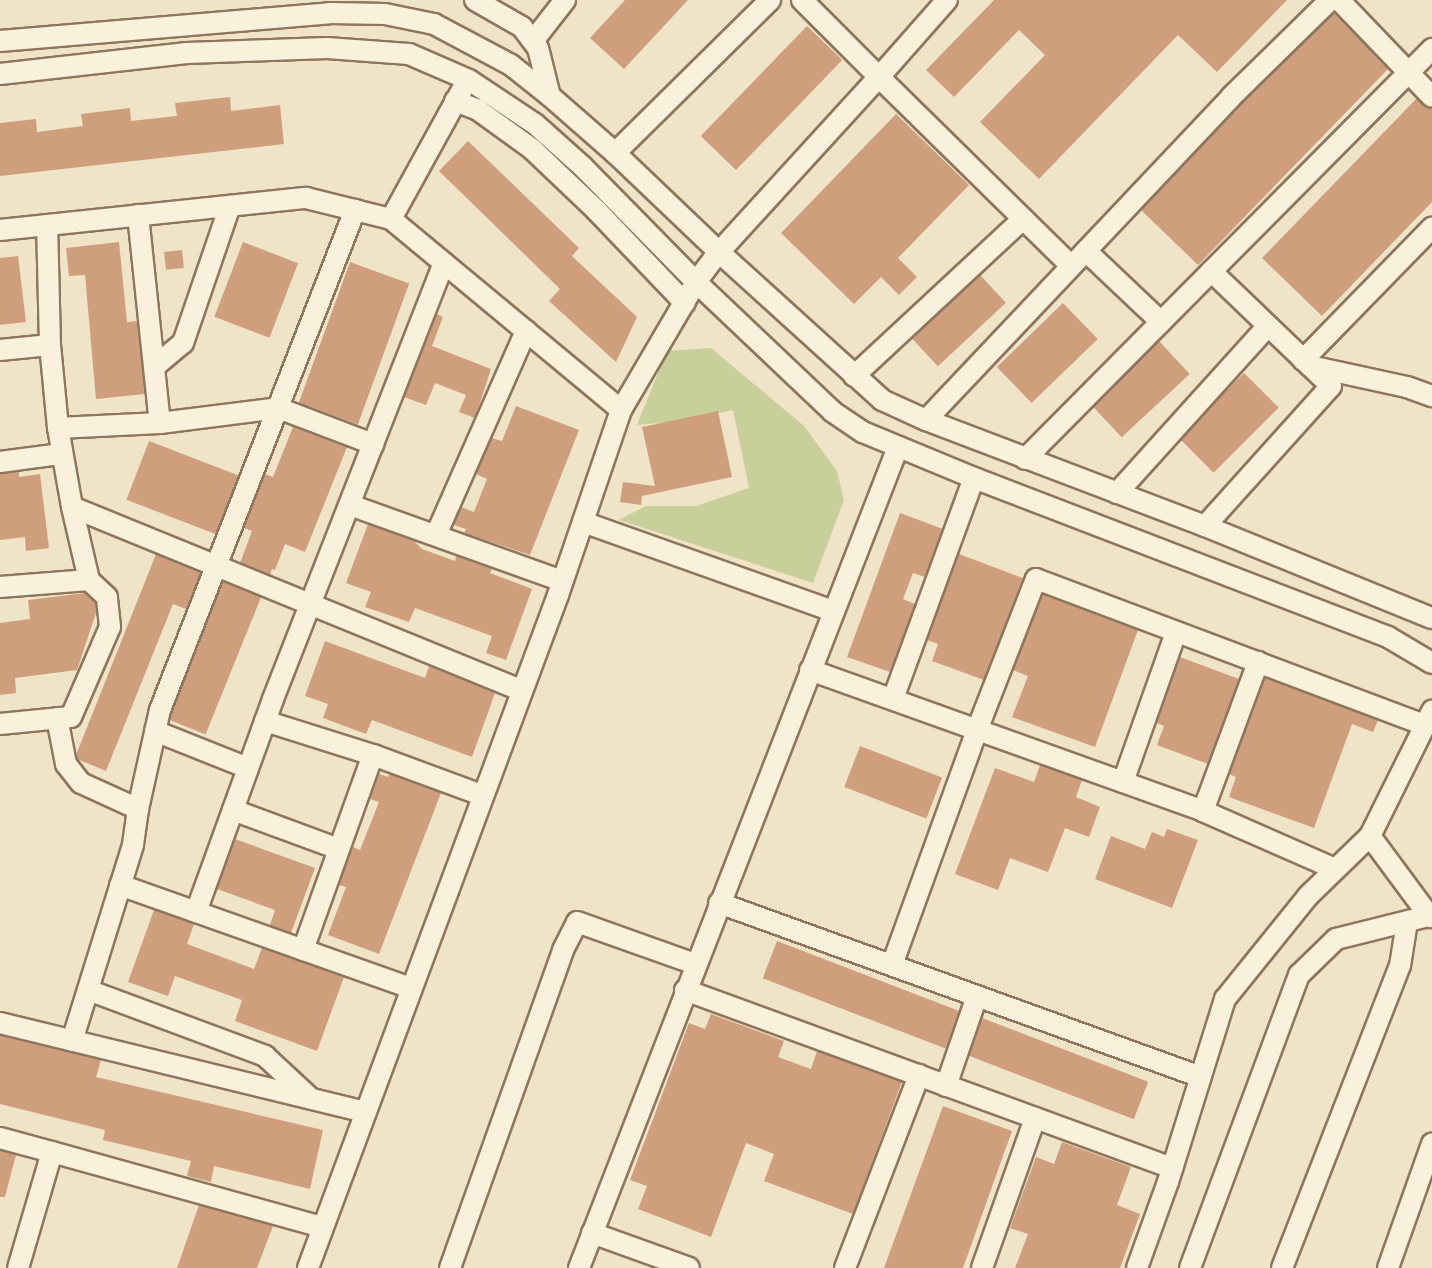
<!DOCTYPE html>
<style>
body{margin:0}
#map{position:relative;width:1432px;height:1268px;overflow:hidden;background:#f0e4c8;font-family:"Source Serif 4",serif}
div>[style]{position:absolute}
[style*='--x']{left:calc(var(--x)*1px);top:calc(var(--y)*1px);width:calc(var(--w)*1px);rotate:calc(var(--a)*1deg)}
.green>*{inset:0;background:#c9cf9b}
.building>*{inset:0;background:#cf9f7d;transform-origin:0 0}
.roads{filter:drop-shadow(2px 0 #8d765c) drop-shadow(-2px 0 #8d765c) drop-shadow(0 2px #8d765c) drop-shadow(0 -2px #8d765c)}
.minor>*{height:20px;margin:-10px;padding:0 10px;transform-origin:10px;border-radius:10px;background:#faf1dc}
span{translate:-50% -50%;white-space:nowrap;text-align:center;line-height:1.15;-webkit-text-stroke:4.5px #f7eed8;paint-order:stroke}
</style>
<div id="map">
<div class="green">
<i style="clip-path:polygon(711px 348px,804px 426px,837px 471px,844px 500px,813px 583px,619px 520px,646px 506px,696px 506px,749px 488px,733px 410px,681px 421px,637px 425px,667px 351px)"></i>
</div>
<div class="building">
<i style="clip-path:polygon(625px 0,688px 0,624px 69px,590px 38px)"></i>
<i style="clip-path:polygon(994px 0,1287px 0,1217px 72px,1178px 35px,1039px 179px,980px 122px,1045px 55px,1019px 30px,954px 97px,926px 70px)"></i>
<i style="clip-path:polygon(1334px 13px,1388px 69px,1198px 265px,1141px 210px,1240px 105px)"></i>
<i style="left:807px;top:26px;width:49px;height:153px;rotate:44deg"></i>
<i style="clip-path:polygon(230px 97px,231px 111px,280px 105px,284px 144px,0 176px,0 123px,36px 119px,37px 132px,83px 126px,81px 114px,130px 108px,131px 121px,177px 116px,175px 103px)"></i>
<i style="clip-path:polygon(1417px 98px,1432px 109px,1432px 202px,1322px 316px,1262px 258px)"></i>
<i style="clip-path:polygon(896px 114px,969px 185px,898px 258px,917px 277px,899px 295px,881px 277px,854px 304px,781px 233px)"></i>
<i style="clip-path:polygon(468px 141px,579px 248px,572px 256px,637px 317px,616px 362px,549px 301px,560px 289px,439px 171px)"></i>
<i style="clip-path:polygon(119px 242px,127px 322px,137px 321px,145px 394px,96px 399px,85px 275px,69px 276px,66px 248px)"></i>
<i style="left:243px;top:242px;width:59px;height:80px;rotate:21deg"></i>
<i style="left:182px;top:250px;width:18px;height:18px;rotate:84deg"></i>
<i style="clip-path:polygon(18px 256px,26px 322px,0 325px,0 258px)"></i>
<i style="left:350px;top:262px;width:63px;height:150px;rotate:20deg"></i>
<i style="left:980px;top:275px;width:38px;height:93px;rotate:47deg"></i>
<i style="left:1063px;top:303px;width:50px;height:92px;rotate:46deg"></i>
<i style="clip-path:polygon(437px 314px,443px 317px,432px 346px,491px 369px,475px 418px,459px 412px,466px 395px,435px 383px,426px 405px,404px 397px)"></i>
<i style="left:1159px;top:341px;width:45px;height:93px;rotate:47deg"></i>
<i style="left:1244px;top:373px;width:49px;height:92px;rotate:45deg"></i>
<i style="clip-path:polygon(516px 406px,579px 430px,530px 555px,464px 533px,466px 529px,454px 525px,461px 507px,474px 512px,487px 479px,476px 474px,492px 438px,502px 441px)"></i>
<i style="clip-path:polygon(718px 411px,732px 477px,642px 496px,641px 505px,620px 502px,623px 482px,655px 486px,642px 427px)"></i>
<i style="clip-path:polygon(293px 427px,347px 447px,305px 552px,285px 544px,275px 570px,272px 569px,270px 575px,240px 563px,252px 531px,244px 528px,265px 474px,273px 477px)"></i>
<i style="left:149px;top:441px;width:96px;height:63px;rotate:21deg"></i>
<i style="clip-path:polygon(19px 472px,19px 477px,40px 474px,49px 548px,26px 551px,25px 537px,0 540px,0 474px)"></i>
<i style="clip-path:polygon(900px 513px,943px 529px,925px 577px,913px 573px,903px 599px,915px 604px,890px 672px,847px 657px)"></i>
<i style="clip-path:polygon(368px 524px,414px 541px,422px 549px,455px 561px,456px 556px,492px 569px,490px 573px,532px 589px,506px 660px,486px 653px,492px 636px,415px 608px,409px 622px,365px 607px,371px 592px,346px 583px)"></i>
<i style="clip-path:polygon(156px 554px,201px 573px,186px 609px,173px 604px,106px 771px,77px 759px,76px 755px)"></i>
<i style="clip-path:polygon(959px 554px,1023px 578px,984px 680px,932px 661px,938px 644px,927px 640px)"></i>
<i style="left:223px;top:582px;width:41px;height:148px;rotate:22deg"></i>
<i style="clip-path:polygon(85px 593px,96px 603px,96px 613px,77px 670px,15px 678px,16px 693px,0 695px,0 623px,30px 619px,28px 600px)"></i>
<i style="clip-path:polygon(1043px 594px,1138px 630px,1095px 747px,1012px 717px,1028px 676px,1013px 670px)"></i>
<i style="clip-path:polygon(325px 641px,425px 678px,429px 666px,495px 693px,472px 757px,372px 720px,366px 734px,323px 718px,328px 704px,305px 696px)"></i>
<i style="clip-path:polygon(1180px 657px,1239px 679px,1208px 764px,1157px 745px,1164px 726px,1157px 723px)"></i>
<i style="clip-path:polygon(1265px 678px,1378px 720px,1373px 732px,1352px 724px,1314px 828px,1229px 797px,1236px 777px,1229px 774px)"></i>
<i style="left:860px;top:746px;width:88px;height:44px;rotate:21deg"></i>
<i style="clip-path:polygon(1040px 765px,1082px 780px,1076px 797px,1100px 807px,1089px 837px,1065px 828px,1048px 872px,1010px 858px,998px 890px,955px 874px,995px 768px,1034px 782px)"></i>
<i style="clip-path:polygon(379px 774px,388px 777px,389px 774px,441px 793px,379px 954px,328px 935px,346px 887px,339px 885px,353px 847px,360px 850px,379px 802px,370px 799px)"></i>
<i style="clip-path:polygon(1167px 829px,1198px 840px,1172px 908px,1095px 879px,1111px 836px,1145px 849px,1152px 832px,1164px 837px)"></i>
<i style="clip-path:polygon(235px 839px,315px 868px,291px 933px,270px 925px,275px 910px,217px 889px)"></i>
<i style="clip-path:polygon(154px 910px,194px 924px,187px 944px,254px 969px,262px 948px,344px 977px,317px 1051px,235px 1021px,242px 1000px,175px 976px,168px 996px,128px 982px)"></i>
<i style="left:777px;top:941px;width:196px;height:40px;rotate:21deg"></i>
<i style="clip-path:polygon(711px 1014px,784px 1041px,778px 1057px,811px 1069px,817px 1051px,902px 1082px,853px 1214px,764px 1181px,774px 1154px,746px 1143px,711px 1237px,638px 1209px,647px 1186px,630px 1180px,689px 1023px,705px 1029px)"></i>
<i style="left:982px;top:1018px;width:178px;height:40px;rotate:21deg"></i>
<i style="clip-path:polygon(0 1035px,101px 1060px,96px 1077px,323px 1130px,310px 1189px,214px 1166px,211px 1182px,187px 1176px,191px 1161px,103px 1140px,105px 1130px,0 1104px)"></i>
<i style="clip-path:polygon(943px 1106px,1012px 1131px,963px 1268px,884px 1268px)"></i>
<i style="clip-path:polygon(1062px 1142px,1131px 1167px,1117px 1205px,1140px 1214px,1120px 1268px,1015px 1268px,1028px 1234px,1010px 1228px,1036px 1157px,1054px 1164px)"></i>
<i style="clip-path:polygon(0 1150px,16px 1155px,5px 1197px,0 1197px)"></i>
<i style="clip-path:polygon(199px 1205px,273px 1226px,257px 1268px,177px 1268px)"></i>
</div>
<div class="roads">
<div class="minor">
<i style="--x:475;--y:0;--w:54;--a:29.9"></i>
<i style="--x:522;--y:27;--w:26;--a:53"></i>
<i style="--x:538;--y:48;--w:49;--a:76"></i>
<i style="--x:947;--y:0;--w:103;--a:131.4"></i>
<i style="--x:879;--y:77;--w:269;--a:44.5"></i>
<i style="--x:1339;--y:0;--w:134;--a:46.2"></i>
<i style="--x:0;--y:41;--w:331;--a:-4.8"></i>
<i style="--x:330;--y:13;--w:55;--a:1"></i>
<i style="--x:385;--y:14;--w:50;--a:11.5"></i>
<i style="--x:434;--y:24;--w:87;--a:28"></i>
<i style="--x:511;--y:65;--w:50;--a:38.5"></i>
<i style="--x:550;--y:96;--w:86;--a:41.2"></i>
<i style="--x:615;--y:153;--w:144;--a:43.6"></i>
<i style="--x:719;--y:252;--w:220;--a:42.2"></i>
<i style="--x:882;--y:400;--w:48;--a:24.4"></i>
<i style="--x:926;--y:420;--w:298;--a:20.8"></i>
<i style="--x:1205;--y:526;--w:245;--a:22.1"></i>
<i style="--x:533;--y:41;--w:52;--a:-52"></i>
<i style="--x:0;--y:74;--w:188;--a:-6.4"></i>
<i style="--x:187;--y:53;--w:140;--a:-2"></i>
<i style="--x:327;--y:48;--w:82;--a:4.2"></i>
<i style="--x:409;--y:54;--w:65;--a:23.4"></i>
<i style="--x:469;--y:80;--w:79;--a:33.7"></i>
<i style="--x:535;--y:124;--w:63;--a:41.8"></i>
<i style="--x:582;--y:166;--w:163;--a:45.5"></i>
<i style="--x:696;--y:282;--w:189;--a:43.5"></i>
<i style="--x:833;--y:412;--w:36;--a:34"></i>
<i style="--x:863;--y:432;--w:120;--a:22.5"></i>
<i style="--x:974;--y:478;--w:443;--a:21"></i>
<i style="--x:1388;--y:637;--w:51;--a:30.6"></i>
<i style="--x:455;--y:101;--w:25;--a:21"></i>
<i style="--x:478;--y:110;--w:67;--a:35.8"></i>
<i style="--x:532;--y:149;--w:90;--a:43.6"></i>
<i style="--x:597;--y:211;--w:127;--a:46.3"></i>
<i style="--x:615;--y:153;--w:218;--a:-44.6"></i>
<i style="--x:138;--y:215;--w:209;--a:84"></i>
<i style="--x:391;--y:219;--w:147;--a:-61.2"></i>
<i style="--x:0;--y:230;--w:308;--a:-6"></i>
<i style="--x:306;--y:198;--w:88;--a:13.9"></i>
<i style="--x:391;--y:219;--w:299;--a:39.7"></i>
<i style="--x:1086;--y:251;--w:103;--a:43.4"></i>
<i style="--x:0;--y:350;--w:50;--a:-5.7"></i>
<i style="--x:1303;--y:360;--w:185;--a:-45.7"></i>
<i style="--x:1310;--y:366;--w:99;--a:12.2"></i>
<i style="--x:1407;--y:387;--w:27;--a:20"></i>
<i style="--x:154;--y:367;--w:38;--a:-40"></i>
<i style="--x:183;--y:343;--w:145;--a:-71.1"></i>
<i style="--x:854;--y:376;--w:231;--a:-42.9"></i>
<i style="--x:926;--y:420;--w:444;--a:-46.6"></i>
<i style="--x:1231;--y:97;--w:139;--a:-44.4"></i>
<i style="--x:58;--y:428;--w:102;--a:-2.8"></i>
<i style="--x:160;--y:423;--w:119;--a:-7.2"></i>
<i style="--x:278;--y:408;--w:102;--a:20.8"></i>
<i style="--x:1025;--y:459;--w:578;--a:-45.21"></i>
<i style="--x:0;--y:462;--w:62;--a:-7.5"></i>
<i style="--x:1117;--y:493;--w:225;--a:-47.9"></i>
<i style="--x:350;--y:505;--w:225;--a:19.7"></i>
<i style="--x:72;--y:507;--w:486;--a:22.2"></i>
<i style="--x:583;--y:522;--w:265;--a:19.6"></i>
<i style="--x:1205;--y:526;--w:188;--a:-48"></i>
<i style="--x:1331;--y:386;--w:166;--a:-136.2"></i>
<i style="--x:436;--y:535;--w:223;--a:-66.2"></i>
<i style="--x:0;--y:587;--w:89;--a:-4.5"></i>
<i style="--x:89;--y:580;--w:75;--a:-103.1"></i>
<i style="--x:72;--y:507;--w:80;--a:-100"></i>
<i style="--x:58;--y:428;--w:83;--a:-95.5"></i>
<i style="--x:50;--y:345;--w:120;--a:-91.4"></i>
<i style="--x:810;--y:670;--w:418;--a:19.7"></i>
<i style="--x:1203;--y:811;--w:144;--a:23.7"></i>
<i style="--x:893;--y:699;--w:235;--a:-69.9"></i>
<i style="--x:57;--y:718;--w:47;--a:78.9"></i>
<i style="--x:66;--y:764;--w:24;--a:52"></i>
<i style="--x:81;--y:783;--w:63;--a:24.5"></i>
<i style="--x:138;--y:809;--w:36;--a:98"></i>
<i style="--x:133;--y:845;--w:205;--a:107.3"></i>
<i style="--x:265;--y:721;--w:113;--a:17.5"></i>
<i style="--x:373;--y:755;--w:116;--a:20.2"></i>
<i style="--x:0;--y:724;--w:71;--a:-5.6"></i>
<i style="--x:71;--y:717;--w:98;--a:-66.6"></i>
<i style="--x:110;--y:627;--w:30;--a:-96"></i>
<i style="--x:107;--y:597;--w:25;--a:-137"></i>
<i style="--x:155;--y:731;--w:100;--a:21.7"></i>
<i style="--x:1123;--y:782;--w:159;--a:-70.5"></i>
<i style="--x:138;--y:809;--w:101;--a:-77.5"></i>
<i style="--x:160;--y:710;--w:537;--a:-68.69"></i>
<i style="--x:233;--y:810;--w:113;--a:20.2"></i>
<i style="--x:1203;--y:811;--w:159;--a:-69.7"></i>
<i style="--x:1370;--y:836;--w:101;--a:53.5"></i>
<i style="--x:120;--y:885;--w:309;--a:19.5"></i>
<i style="--x:719;--y:903;--w:512;--a:19.85"></i>
<i style="--x:196;--y:912;--w:226;--a:-70.1"></i>
<i style="--x:273;--y:699;--w:468;--a:-68.6"></i>
<i style="--x:303;--y:950;--w:207;--a:-70.3"></i>
<i style="--x:892;--y:965;--w:250;--a:-70.1"></i>
<i style="--x:977;--y:730;--w:162;--a:-68.7"></i>
<i style="--x:1036;--y:579;--w:415;--a:20.6"></i>
<i style="--x:88;--y:990;--w:189;--a:20.4"></i>
<i style="--x:265;--y:1056;--w:59;--a:42.9"></i>
<i style="--x:685;--y:990;--w:519;--a:20.08"></i>
<i style="--x:0;--y:1023;--w:376;--a:13.7"></i>
<i style="--x:946;--y:1086;--w:95;--a:-71"></i>
<i style="--x:0;--y:1138;--w:54;--a:15.1"></i>
<i style="--x:52;--y:1152;--w:121;--a:106.3"></i>
<i style="--x:52;--y:1152;--w:281;--a:15.5"></i>
<i style="--x:592;--y:1233;--w:103;--a:19.8"></i>
<i style="--x:308;--y:1268;--w:718;--a:-69.62"></i>
<i style="--x:558;--y:595;--w:195;--a:-71.2"></i>
<i style="--x:621;--y:410;--w:148;--a:-59.6"></i>
<i style="--x:696;--y:282;--w:38;--a:-53"></i>
<i style="--x:719;--y:252;--w:237;--a:-47.6"></i>
<i style="--x:879;--y:77;--w:109;--a:-135"></i>
<i style="--x:450;--y:1268;--w:337;--a:-70.4"></i>
<i style="--x:563;--y:950;--w:31;--a:-63"></i>
<i style="--x:577;--y:922;--w:125;--a:19.6"></i>
<i style="--x:579;--y:1268;--w:881;--a:-68.77"></i>
<i style="--x:845;--y:1268;--w:207;--a:-69"></i>
<i style="--x:982;--y:1268;--w:159;--a:-70.5"></i>
<i style="--x:1137;--y:1268;--w:91;--a:-70.2"></i>
<i style="--x:1168;--y:1182;--w:192;--a:-72.7"></i>
<i style="--x:1225;--y:999;--w:132;--a:-51.1"></i>
<i style="--x:1308;--y:896;--w:86;--a:-44.1"></i>
<i style="--x:1370;--y:836;--w:140;--a:-63.6"></i>
<i style="--x:1190;--y:1268;--w:313;--a:-69.6"></i>
<i style="--x:1299;--y:975;--w:52;--a:-44.2"></i>
<i style="--x:1336;--y:939;--w:99;--a:-14"></i>
<i style="--x:1282;--y:1268;--w:324;--a:-68.7"></i>
<i style="--x:1400;--y:966;--w:45;--a:-81"></i>
<i style="--x:1388;--y:1268;--w:132;--a:-70.5"></i>
</div>
</div>
</div>
